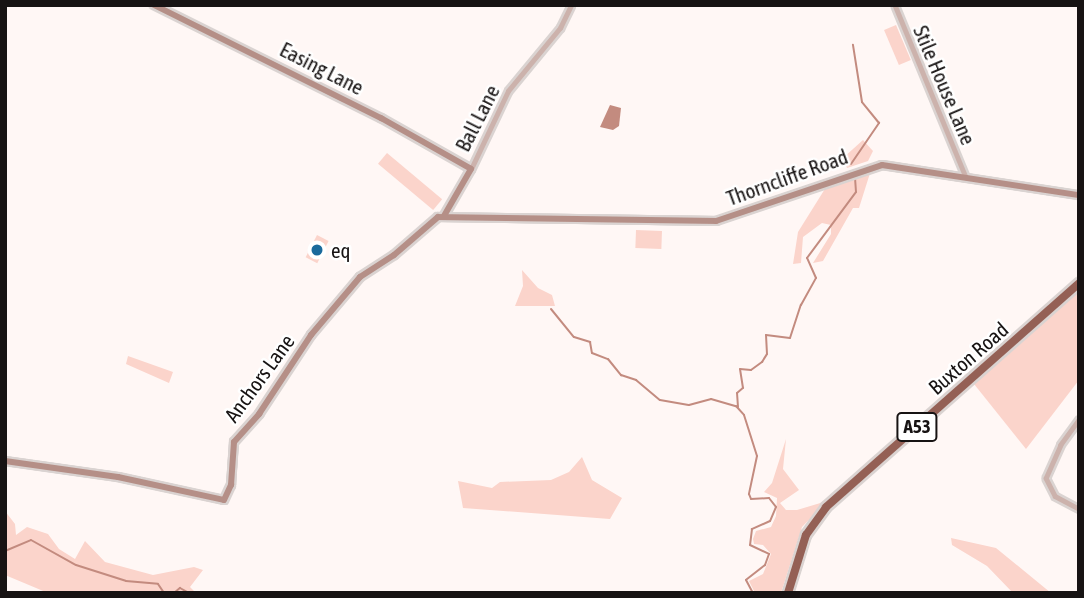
<!DOCTYPE html>
<style>
body{margin:0}
#map{position:relative;width:1084px;height:598px;overflow:hidden;background:#fff7f5;font-family:"Asap Condensed",sans-serif}
div>[style]{position:absolute}
[style*='--x']{left:calc(var(--x)*1px);top:calc(var(--y)*1px);width:calc(var(--w)*1px);rotate:calc(var(--a)*1deg)}
.green>*{inset:0;background:#fbd4cb;transform-origin:0 0}
.water>*{inset:0;background:#c38b7f}
.stream>*{height:2px;margin:-1px;padding:0 1px;transform-origin:1px;border-radius:1px;background:#c38b7f}
.roads{filter:drop-shadow(2px 0 #dad3d1) drop-shadow(-2px 0 #dad3d1) drop-shadow(0 2px #dad3d1) drop-shadow(0 -2px #dad3d1)}
.street>*{height:4.5px;margin:-2.25px;padding:0 2.25px;transform-origin:2.25px;border-radius:2.25px;background:#ccb2ac}
.secondary>*{height:6px;margin:-3px;padding:0 3px;transform-origin:3px;border-radius:3px;background:#b58f87}
.highway>*{height:8px;margin:-4px;padding:0 4px;transform-origin:4px;border-radius:4px;background:#946055}
.dots>*{width:19px;height:19px;translate:-50% -50%;box-sizing:border-box;border:4px solid #fff;border-radius:50%}
span{translate:-50% -50%;white-space:nowrap;text-align:center;line-height:1.15;-webkit-text-stroke:5px #fff;paint-order:stroke}
.shield-label span{padding:2px 5px;background:#fff;border:2px solid;border-radius:5px;-webkit-text-stroke-width:0}
.shield-label{font-size:19px;color:#171313;font-weight:700}
.street-label{font-size:21px;color:#171313}
.poi-label{font-size:21px;color:#171313}
.left{translate:0 -50%;text-align:left}
.frame{position:absolute;inset:0;border:7px solid #171313;pointer-events:none}
</style>
<div id="map">
<div class="green">
<i style="left:896px;top:25px;width:38px;height:13px;rotate:67deg"></i>
<i style="clip-path:polygon(863px 140px,873px 151px,868px 161px,847px 168px,843px 158px)"></i>
<i style="left:387px;top:153px;width:72px;height:14px;rotate:40deg"></i>
<i style="clip-path:polygon(871px 170px,859px 208px,853px 208px,823px 261px,813px 263px,831px 234px,831px 225px,822px 223px,803px 237px,801px 263px,793px 264px,798px 232px,828px 184px)"></i>
<i style="left:636px;top:230px;width:26px;height:18px;rotate:2deg"></i>
<i style="left:317px;top:235px;width:13px;height:25px;rotate:27deg"></i>
<i style="clip-path:polygon(522px 270px,538px 288px,552px 295px,555px 306px,515px 306px,523px 286px)"></i>
<i style="clip-path:polygon(1079px 291px,1079px 380px,1026px 449px,974px 384px)"></i>
<i style="clip-path:polygon(128px 356px,173px 372px,169px 383px,126px 364px)"></i>
<i style="clip-path:polygon(786px 439px,783px 469px,799px 490px,780px 503px,786px 510px,797px 510px,827px 501px,802px 527px,781px 593px,755px 593px,749px 581px,763px 574px,771px 554px,763px 545px,754px 544px,753px 539px,756px 531px,771px 527px,776px 516px,777px 498px,764px 492px,772px 483px)"></i>
<i style="clip-path:polygon(582px 457px,592px 480px,622px 498px,610px 519px,463px 508px,458px 481px,492px 488px,500px 482px,551px 480px,569px 472px)"></i>
<i style="clip-path:polygon(5px 511px,15px 524px,16px 535px,27px 527px,48px 534px,59px 549px,75px 559px,85px 541px,105px 562px,153px 575px,194px 567px,203px 570px,190px 587px,196px 593px,48px 593px,5px 575px)"></i>
<i style="clip-path:polygon(951px 538px,996px 548px,1051px 593px,1013px 593px,987px 566px,952px 545px)"></i>
</div>
<div class="water">
<i style="clip-path:polygon(610px 105px,621px 108px,619px 126px,613px 130px,600px 127px)"></i>
</div>
<div class="stream">
<i style="--x:851;--y:164;--w:50;--a:-55.7"></i>
<i style="--x:879;--y:123;--w:27;--a:-129"></i>
<i style="--x:862;--y:102;--w:58;--a:-99"></i>
<i style="--x:551;--y:309;--w:36;--a:51"></i>
<i style="--x:574;--y:337;--w:17;--a:17"></i>
<i style="--x:590;--y:342;--w:11;--a:80"></i>
<i style="--x:592;--y:353;--w:17;--a:21"></i>
<i style="--x:608;--y:359;--w:21;--a:51"></i>
<i style="--x:621;--y:375;--w:16;--a:18"></i>
<i style="--x:636;--y:380;--w:31;--a:40"></i>
<i style="--x:660;--y:400;--w:29;--a:10"></i>
<i style="--x:689;--y:405;--w:23;--a:-15"></i>
<i style="--x:711;--y:399;--w:26;--a:16"></i>
<i style="--x:736;--y:406;--w:12;--a:48"></i>
<i style="--x:744;--y:415;--w:43;--a:72.4"></i>
<i style="--x:757;--y:456;--w:39;--a:102"></i>
<i style="--x:749;--y:494;--w:5;--a:68"></i>
<i style="--x:751;--y:499;--w:18;--a:-3"></i>
<i style="--x:769;--y:498;--w:11;--a:52"></i>
<i style="--x:776;--y:507;--w:15;--a:113"></i>
<i style="--x:770;--y:521;--w:20;--a:156"></i>
<i style="--x:752;--y:529;--w:16;--a:97"></i>
<i style="--x:750;--y:545;--w:21;--a:25"></i>
<i style="--x:769;--y:554;--w:12;--a:110"></i>
<i style="--x:765;--y:565;--w:24;--a:142"></i>
<i style="--x:746;--y:580;--w:15;--a:62"></i>
<i style="--x:738;--y:407;--w:14;--a:-94"></i>
<i style="--x:737;--y:393;--w:8;--a:-40"></i>
<i style="--x:743;--y:388;--w:19;--a:-99"></i>
<i style="--x:740;--y:369;--w:11;--a:5"></i>
<i style="--x:751;--y:370;--w:14;--a:-36"></i>
<i style="--x:762;--y:362;--w:9;--a:-58"></i>
<i style="--x:767;--y:354;--w:19;--a:-93"></i>
<i style="--x:766;--y:335;--w:24;--a:7"></i>
<i style="--x:790;--y:338;--w:35;--a:-72"></i>
<i style="--x:801;--y:305;--w:31;--a:-61"></i>
<i style="--x:816;--y:278;--w:22;--a:-114"></i>
<i style="--x:807;--y:258;--w:82;--a:-53.4"></i>
<i style="--x:856;--y:192;--w:14;--a:-94"></i>
<i style="--x:5;--y:551;--w:28;--a:-23"></i>
<i style="--x:31;--y:540;--w:51;--a:29.1"></i>
<i style="--x:76;--y:565;--w:52;--a:17.7"></i>
<i style="--x:126;--y:581;--w:32;--a:5"></i>
<i style="--x:158;--y:584;--w:11;--a:56"></i>
<i style="--x:174;--y:593;--w:8;--a:-40"></i>
<i style="--x:180;--y:588;--w:10;--a:29"></i>
</div>
<div class="roads">
<div class="street">
<i style="--x:895;--y:5;--w:186;--a:67.6"></i>
<i style="--x:471;--y:169;--w:86;--a:-64.6"></i>
<i style="--x:508;--y:91;--w:82;--a:-50.5"></i>
<i style="--x:560;--y:28;--w:25;--a:-64"></i>
<i style="--x:1079;--y:420;--w:31;--a:126"></i>
<i style="--x:1061;--y:445;--w:36;--a:114"></i>
<i style="--x:1046;--y:478;--w:20;--a:63"></i>
<i style="--x:1055;--y:496;--w:27;--a:28"></i>
</div>
<div class="secondary">
<i style="--x:154;--y:5;--w:254;--a:26.5"></i>
<i style="--x:381;--y:118;--w:103;--a:29.5"></i>
<i style="--x:471;--y:169;--w:54;--a:119.9"></i>
<i style="--x:5;--y:461;--w:114;--a:8.1"></i>
<i style="--x:118;--y:477;--w:108;--a:12.2"></i>
<i style="--x:224;--y:500;--w:17;--a:-65"></i>
<i style="--x:231;--y:485;--w:43;--a:-86"></i>
<i style="--x:234;--y:442;--w:38;--a:-48"></i>
<i style="--x:259;--y:414;--w:95;--a:-56.6"></i>
<i style="--x:311;--y:335;--w:76;--a:-49.8"></i>
<i style="--x:360;--y:277;--w:40;--a:-32.9"></i>
<i style="--x:394;--y:255;--w:58;--a:-40.8"></i>
<i style="--x:438;--y:217;--w:278;--a:0.8"></i>
<i style="--x:716;--y:221;--w:175;--a:-18.6"></i>
<i style="--x:882;--y:165;--w:199;--a:8.7"></i>
</div>
<div class="highway">
<i style="--x:788;--y:593;--w:61;--a:-72.8"></i>
<i style="--x:806;--y:535;--w:34;--a:-54"></i>
<i style="--x:826;--y:507;--w:338;--a:-41.5"></i>
</div>
</div>
<div class="dots">
<i style="left:317px;top:250px;background:#1a6a9c"></i>
</div>
<div class="shield-label">
<span style="left:917px;top:427px">A53</span>
</div>
<div class="street-label">
<span style="left:322px;top:68px;rotate:27deg">Easing Lane</span>
<span style="left:945px;top:85px;rotate:67deg">Stile House Lane</span>
<span style="left:477px;top:118px;rotate:-63deg">Ball Lane</span>
<span style="left:787px;top:177px;rotate:-20deg">Thorncliffe Road</span>
<span style="left:968px;top:358px;rotate:-41deg">Buxton Road</span>
<span style="left:259px;top:378px;rotate:-54deg">Anchors Lane</span>
</div>
<div class="poi-label">
<span class="left" style="left:331px;top:250px">eq</span>
</div>
<div class="frame"></div>
</div>
